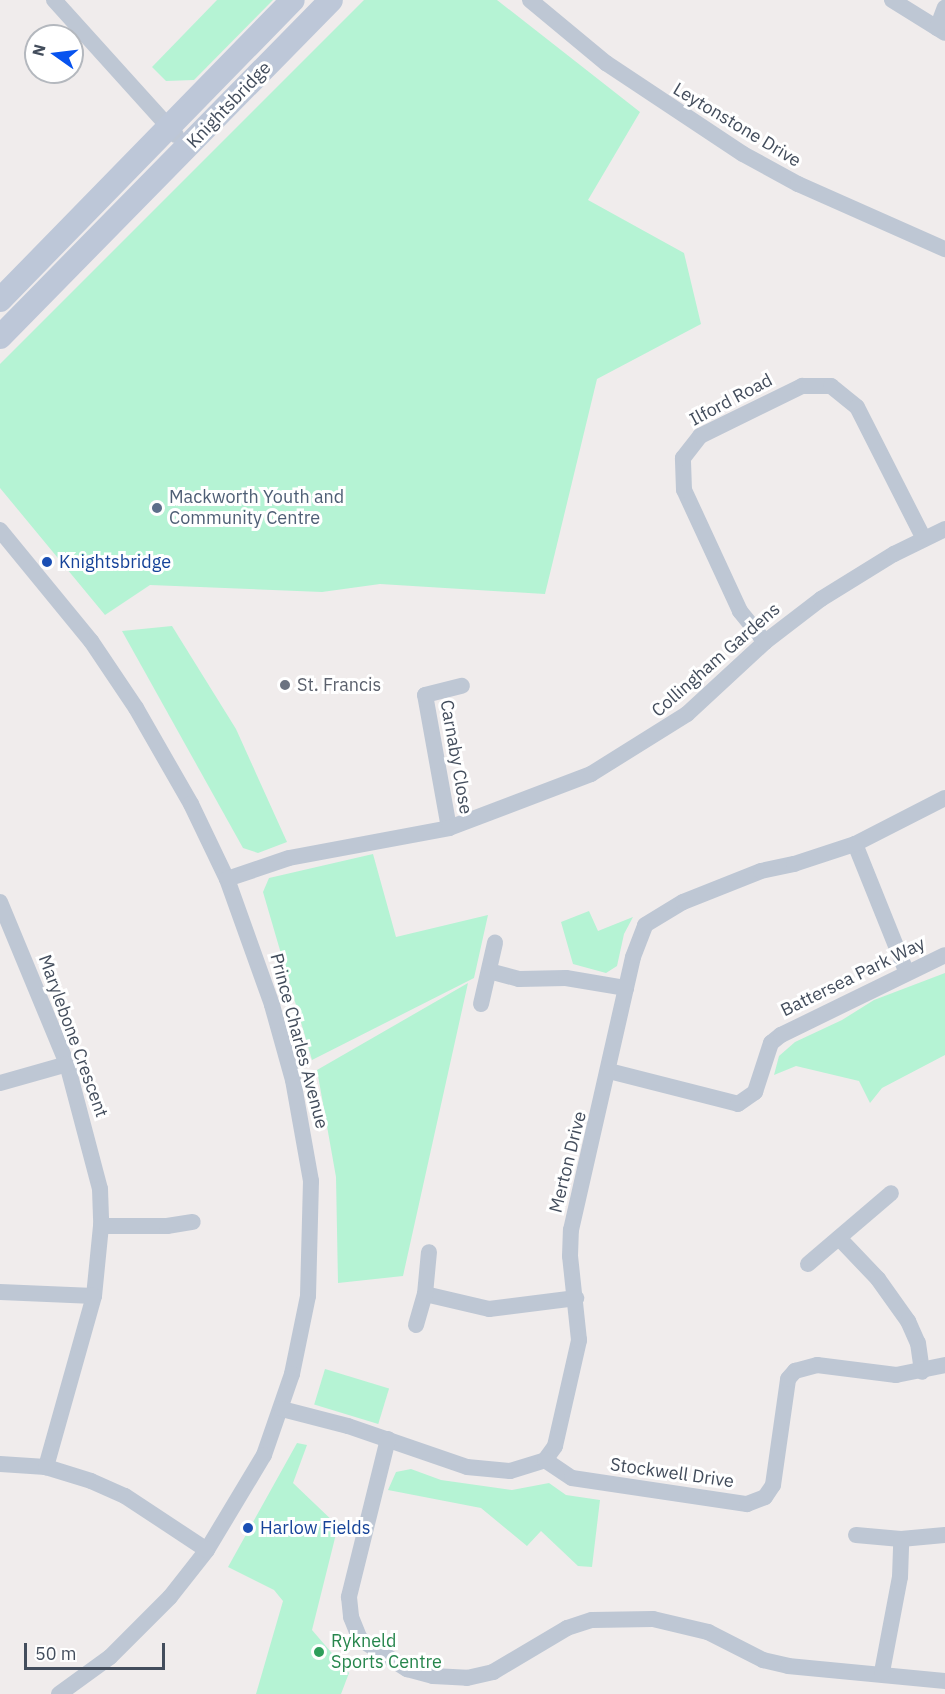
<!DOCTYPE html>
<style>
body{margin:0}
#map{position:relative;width:945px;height:1694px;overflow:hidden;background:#f0ecec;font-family:"IBM Plex Sans",sans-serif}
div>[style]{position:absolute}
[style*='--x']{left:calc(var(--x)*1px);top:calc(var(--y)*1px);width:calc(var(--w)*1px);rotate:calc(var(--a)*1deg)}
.green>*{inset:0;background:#b5f3d4;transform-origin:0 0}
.street>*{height:16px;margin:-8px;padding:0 8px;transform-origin:8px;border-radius:8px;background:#bec7d4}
.secondary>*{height:24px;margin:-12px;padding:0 12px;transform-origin:12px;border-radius:12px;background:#bdc7d8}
.dots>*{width:16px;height:16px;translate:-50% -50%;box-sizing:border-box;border:3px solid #fff;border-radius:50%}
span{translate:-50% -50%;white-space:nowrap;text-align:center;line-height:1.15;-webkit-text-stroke:6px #fff;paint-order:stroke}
.street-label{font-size:18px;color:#434d5c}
.service-label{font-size:18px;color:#4e5e75}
.left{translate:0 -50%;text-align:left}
.transit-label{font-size:18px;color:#164399}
.worship-label{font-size:18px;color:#5b616d}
.leisure-label{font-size:18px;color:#27864d}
.north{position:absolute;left:24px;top:24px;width:60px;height:60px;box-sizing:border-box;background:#fff;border:2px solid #b4b8be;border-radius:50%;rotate:284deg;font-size:16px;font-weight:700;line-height:24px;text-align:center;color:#434d5c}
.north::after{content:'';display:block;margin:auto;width:21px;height:27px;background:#0753ef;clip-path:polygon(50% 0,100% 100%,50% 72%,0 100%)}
.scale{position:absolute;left:24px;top:1643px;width:141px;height:27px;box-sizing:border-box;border:3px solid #434d5c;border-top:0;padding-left:8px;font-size:18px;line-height:21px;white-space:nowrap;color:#434d5c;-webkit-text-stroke:4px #fff;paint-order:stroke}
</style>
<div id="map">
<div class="green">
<i style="clip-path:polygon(217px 0,273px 0,194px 80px,166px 81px,152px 67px)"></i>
<i style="clip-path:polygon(364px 0,497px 0,640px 112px,588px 200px,684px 253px,701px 324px,597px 379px,545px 594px,380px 584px,322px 592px,150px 585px,105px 615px,0 488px,0 364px)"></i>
<i style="clip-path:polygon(172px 626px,236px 729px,287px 842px,258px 853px,243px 848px,122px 631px)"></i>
<i style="clip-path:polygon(373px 854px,396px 937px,488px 915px,474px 978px,312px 1060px,263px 892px,269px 878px)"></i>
<i style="clip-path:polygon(589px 911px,598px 931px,633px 917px,624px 934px,617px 966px,606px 973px,573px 964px,561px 922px)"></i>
<i style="clip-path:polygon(945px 973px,945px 1055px,882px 1088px,870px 1103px,859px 1081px,796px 1066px,774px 1075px,779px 1056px,795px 1042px,842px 1020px,874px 1000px)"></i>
<i style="clip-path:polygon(468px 983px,403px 1276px,338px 1283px,336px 1177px,317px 1070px)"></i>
<i style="left:325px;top:1369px;width:67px;height:37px;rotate:17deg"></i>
<i style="clip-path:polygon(297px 1443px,307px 1445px,293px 1483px,338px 1526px,312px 1630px,349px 1673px,341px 1694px,256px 1694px,283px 1601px,274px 1590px,228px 1567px)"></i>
<i style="clip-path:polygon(411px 1469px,441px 1480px,512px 1490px,549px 1483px,566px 1495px,600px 1500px,592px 1567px,578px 1566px,541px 1531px,527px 1546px,481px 1508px,388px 1490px,396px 1472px)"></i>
</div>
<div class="street">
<i style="--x:54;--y:0;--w:182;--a:47.9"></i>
<i style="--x:530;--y:0;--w:99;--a:39.7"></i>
<i style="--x:606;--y:63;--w:164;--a:33.6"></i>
<i style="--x:743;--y:154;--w:63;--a:28.6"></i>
<i style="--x:798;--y:184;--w:161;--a:23.9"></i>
<i style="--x:892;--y:0;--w:62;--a:31.9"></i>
<i style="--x:937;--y:28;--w:22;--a:-69"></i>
<i style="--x:0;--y:530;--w:144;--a:50.7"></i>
<i style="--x:91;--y:641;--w:81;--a:56.1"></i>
<i style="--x:136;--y:708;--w:111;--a:60.2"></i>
<i style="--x:191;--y:804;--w:83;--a:64.4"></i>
<i style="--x:227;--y:879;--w:134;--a:70.3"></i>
<i style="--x:272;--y:1005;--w:78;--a:74.4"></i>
<i style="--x:293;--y:1080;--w:103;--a:79.9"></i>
<i style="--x:311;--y:1181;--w:115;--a:91.5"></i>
<i style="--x:308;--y:1296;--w:80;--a:101.6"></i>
<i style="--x:292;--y:1374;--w:86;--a:109.1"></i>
<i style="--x:264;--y:1455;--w:111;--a:121"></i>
<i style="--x:207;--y:1550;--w:60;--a:128.2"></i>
<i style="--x:170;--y:1597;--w:85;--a:135"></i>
<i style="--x:110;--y:1657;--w:63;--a:144"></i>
<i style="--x:765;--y:642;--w:40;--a:-129"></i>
<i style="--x:740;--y:611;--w:133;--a:-114.8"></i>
<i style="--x:684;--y:490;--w:32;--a:-92"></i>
<i style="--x:683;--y:458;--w:28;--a:-52"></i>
<i style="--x:700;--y:436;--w:114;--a:-26.1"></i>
<i style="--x:802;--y:386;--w:29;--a:0"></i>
<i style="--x:831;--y:386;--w:33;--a:39"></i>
<i style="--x:857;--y:407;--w:146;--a:63.1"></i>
<i style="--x:449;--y:828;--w:135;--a:-100.2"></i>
<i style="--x:425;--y:695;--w:38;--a:-14"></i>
<i style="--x:855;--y:844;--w:137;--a:68.1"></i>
<i style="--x:227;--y:879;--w:65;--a:-18.7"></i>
<i style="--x:289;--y:858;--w:163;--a:-10.6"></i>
<i style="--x:449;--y:828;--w:152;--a:-20.8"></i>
<i style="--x:591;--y:774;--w:113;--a:-32"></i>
<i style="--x:687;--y:714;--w:106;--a:-42.7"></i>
<i style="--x:765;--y:642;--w:71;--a:-37.5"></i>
<i style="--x:821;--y:599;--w:86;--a:-31.7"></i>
<i style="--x:894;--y:554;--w:57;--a:-26.1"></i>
<i style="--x:0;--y:902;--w:175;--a:67.5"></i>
<i style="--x:67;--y:1064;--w:129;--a:75.2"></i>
<i style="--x:100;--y:1189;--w:37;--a:88"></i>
<i style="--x:101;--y:1226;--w:70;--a:95.7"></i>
<i style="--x:94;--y:1296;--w:178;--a:105.7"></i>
<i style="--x:489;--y:971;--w:31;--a:15"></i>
<i style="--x:519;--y:979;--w:47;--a:-1.2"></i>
<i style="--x:566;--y:978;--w:61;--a:9.5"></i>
<i style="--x:481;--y:1004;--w:63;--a:-77.1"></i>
<i style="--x:609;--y:1071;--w:133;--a:14.3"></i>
<i style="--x:738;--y:1104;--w:21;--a:-35"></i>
<i style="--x:755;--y:1092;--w:52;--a:-71.9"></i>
<i style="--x:771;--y:1043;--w:13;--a:-39"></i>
<i style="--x:781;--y:1035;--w:182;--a:-26"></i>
<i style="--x:0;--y:1083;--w:70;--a:-15.8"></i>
<i style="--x:101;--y:1226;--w:66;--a:0"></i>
<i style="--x:167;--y:1226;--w:26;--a:-9"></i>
<i style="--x:839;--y:1238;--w:57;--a:46.4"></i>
<i style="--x:878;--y:1279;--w:52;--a:54.5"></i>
<i style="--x:908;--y:1321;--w:24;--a:66"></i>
<i style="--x:918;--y:1343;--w:29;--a:82"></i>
<i style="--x:808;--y:1264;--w:109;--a:-40.5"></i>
<i style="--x:0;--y:1292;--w:94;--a:2.4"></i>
<i style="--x:425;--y:1294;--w:66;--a:13.2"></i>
<i style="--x:489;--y:1309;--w:88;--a:-7.2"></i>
<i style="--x:416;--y:1325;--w:32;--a:-74"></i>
<i style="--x:425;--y:1294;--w:42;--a:-84.6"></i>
<i style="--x:282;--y:1409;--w:68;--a:14.4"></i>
<i style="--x:348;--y:1426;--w:126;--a:19"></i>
<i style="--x:467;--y:1467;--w:43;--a:5.3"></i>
<i style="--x:510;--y:1471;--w:37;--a:-17"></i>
<i style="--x:545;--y:1460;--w:17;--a:-54"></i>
<i style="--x:555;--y:1446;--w:109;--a:-77.2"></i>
<i style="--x:579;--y:1340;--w:84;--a:-96.1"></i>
<i style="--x:570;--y:1256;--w:26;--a:-88"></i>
<i style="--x:571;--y:1230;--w:280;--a:-77.2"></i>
<i style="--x:633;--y:957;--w:34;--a:-69"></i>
<i style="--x:645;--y:925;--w:44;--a:-31.2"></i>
<i style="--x:683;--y:902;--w:84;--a:-21.7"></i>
<i style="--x:761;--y:871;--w:34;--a:-12"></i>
<i style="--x:794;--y:864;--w:64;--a:-18.2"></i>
<i style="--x:855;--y:844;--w:101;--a:-27.1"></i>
<i style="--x:388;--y:1439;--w:163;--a:103.9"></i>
<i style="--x:349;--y:1597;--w:20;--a:84"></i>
<i style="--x:351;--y:1617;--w:24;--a:68"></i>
<i style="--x:360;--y:1639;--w:56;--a:32.6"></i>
<i style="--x:407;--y:1669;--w:27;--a:15"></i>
<i style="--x:433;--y:1676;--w:34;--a:3"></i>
<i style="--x:467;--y:1678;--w:27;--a:-13"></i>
<i style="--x:493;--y:1672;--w:86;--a:-30.7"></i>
<i style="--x:567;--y:1628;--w:26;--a:-18"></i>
<i style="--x:592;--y:1620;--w:61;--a:-0.9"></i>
<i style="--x:653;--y:1619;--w:57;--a:13.3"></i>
<i style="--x:708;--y:1632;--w:62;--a:27"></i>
<i style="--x:763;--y:1660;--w:26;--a:13"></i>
<i style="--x:788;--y:1666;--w:158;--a:5.5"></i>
<i style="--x:545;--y:1460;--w:32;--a:34"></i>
<i style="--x:572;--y:1478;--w:177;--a:8.5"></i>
<i style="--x:747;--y:1504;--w:19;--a:-21"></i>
<i style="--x:765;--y:1497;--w:14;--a:-56"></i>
<i style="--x:773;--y:1485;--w:107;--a:-81.9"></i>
<i style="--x:788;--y:1379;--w:11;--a:-49"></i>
<i style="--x:795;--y:1371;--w:23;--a:-15"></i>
<i style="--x:817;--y:1365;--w:80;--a:7.2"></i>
<i style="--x:896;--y:1375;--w:50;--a:-11.5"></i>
<i style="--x:0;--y:1464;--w:46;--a:3.7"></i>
<i style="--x:46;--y:1467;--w:47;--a:17.3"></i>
<i style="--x:91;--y:1481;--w:37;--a:24"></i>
<i style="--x:125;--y:1496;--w:98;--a:33.4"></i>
<i style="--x:856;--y:1535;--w:45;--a:5.1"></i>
<i style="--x:901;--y:1539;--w:44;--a:-5.2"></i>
<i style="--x:882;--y:1672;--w:97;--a:-79.3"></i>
<i style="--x:900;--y:1577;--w:38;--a:-88"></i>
</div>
<div class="secondary">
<i style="--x:0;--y:300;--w:419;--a:-45.7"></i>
<i style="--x:0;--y:337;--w:472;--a:-45.5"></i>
</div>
<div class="dots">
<i style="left:157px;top:508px;background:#5c6f8a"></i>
<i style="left:47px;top:562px;background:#1a4fb4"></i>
<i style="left:285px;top:685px;background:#6b7280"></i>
<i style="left:248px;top:1528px;background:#1a4fb4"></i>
<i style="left:319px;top:1652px;background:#2e9e5b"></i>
</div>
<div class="street-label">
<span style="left:229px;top:105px;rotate:-46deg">Knightsbridge</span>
<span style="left:737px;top:125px;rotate:31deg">Leytonstone Drive</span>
<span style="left:731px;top:400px;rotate:-28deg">Ilford Road</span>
<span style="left:716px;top:660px;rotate:-41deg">Collingham Gardens</span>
<span style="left:456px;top:757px;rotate:80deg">Carnaby Close</span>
<span style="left:853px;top:977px;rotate:-26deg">Battersea Park Way</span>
<span style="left:73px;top:1036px;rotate:70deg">Marylebone Crescent</span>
<span style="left:299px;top:1041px;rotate:75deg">Prince Charles Avenue</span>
<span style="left:568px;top:1162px;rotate:-76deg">Merton Drive</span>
<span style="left:672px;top:1473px;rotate:8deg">Stockwell Drive</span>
</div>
<div class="service-label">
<span class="left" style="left:169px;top:508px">Mackworth Youth and<br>Community Centre</span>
</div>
<div class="transit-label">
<span class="left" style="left:59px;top:562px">Knightsbridge</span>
<span class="left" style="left:260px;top:1528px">Harlow Fields</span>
</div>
<div class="worship-label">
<span class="left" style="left:297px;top:685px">St. Francis</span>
</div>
<div class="leisure-label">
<span class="left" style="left:331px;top:1652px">Rykneld<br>Sports Centre</span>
</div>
<div class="north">N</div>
<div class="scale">50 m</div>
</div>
